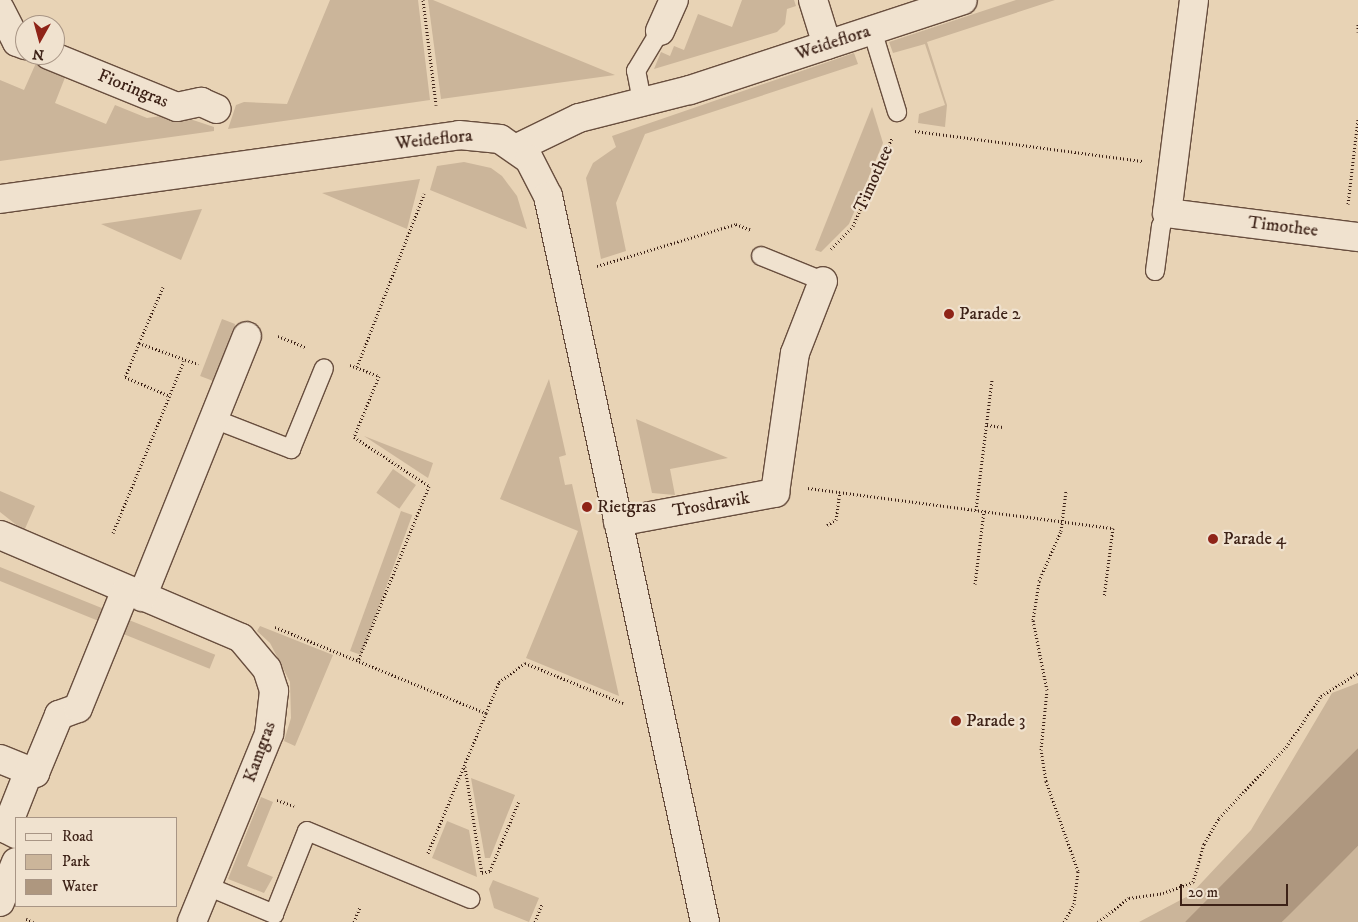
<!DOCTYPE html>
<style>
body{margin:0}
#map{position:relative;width:1358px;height:922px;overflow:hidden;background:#e8d3b5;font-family:"IM FELL DW Pica",serif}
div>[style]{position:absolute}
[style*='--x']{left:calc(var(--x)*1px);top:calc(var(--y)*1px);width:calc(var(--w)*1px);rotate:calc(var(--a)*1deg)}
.green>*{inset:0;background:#cbb59a;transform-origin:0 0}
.water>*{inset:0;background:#ae977f}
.path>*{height:3px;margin-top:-1.5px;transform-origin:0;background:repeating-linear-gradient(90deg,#3d2217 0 1px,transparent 0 3.5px)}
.roads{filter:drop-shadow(1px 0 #684e3e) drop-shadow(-1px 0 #684e3e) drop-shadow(0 1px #684e3e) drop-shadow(0 -1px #684e3e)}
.lane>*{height:18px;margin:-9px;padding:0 9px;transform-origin:9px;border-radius:9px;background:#f0e2cf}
.street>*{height:28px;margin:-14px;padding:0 14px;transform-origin:14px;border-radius:14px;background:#f0e2cf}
.secondary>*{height:28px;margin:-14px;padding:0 14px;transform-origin:14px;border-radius:14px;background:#f0e2cf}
.dots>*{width:14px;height:14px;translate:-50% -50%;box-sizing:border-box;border:2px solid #f0e2cf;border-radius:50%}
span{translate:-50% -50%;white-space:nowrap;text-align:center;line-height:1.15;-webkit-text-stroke:4.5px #f0e2cf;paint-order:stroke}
.street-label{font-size:18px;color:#3d2217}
.poi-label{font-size:18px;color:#3d2217}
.left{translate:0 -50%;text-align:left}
.legend{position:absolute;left:15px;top:817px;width:162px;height:90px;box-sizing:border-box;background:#f0e2cf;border:1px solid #a89585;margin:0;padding:6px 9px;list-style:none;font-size:15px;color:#3d2217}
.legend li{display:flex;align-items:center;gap:10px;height:25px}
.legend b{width:25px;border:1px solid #a89585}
.north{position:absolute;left:15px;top:15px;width:50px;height:50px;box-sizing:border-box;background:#f0e2cf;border:1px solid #a89585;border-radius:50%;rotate:187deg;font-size:14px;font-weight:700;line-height:20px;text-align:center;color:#3d2217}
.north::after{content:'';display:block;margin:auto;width:18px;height:22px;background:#8f2418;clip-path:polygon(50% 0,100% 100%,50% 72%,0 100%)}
.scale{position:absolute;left:1180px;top:884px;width:108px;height:22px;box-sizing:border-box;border:2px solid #3d2217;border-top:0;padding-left:6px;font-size:15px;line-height:18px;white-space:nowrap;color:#3d2217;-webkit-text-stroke:4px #f0e2cf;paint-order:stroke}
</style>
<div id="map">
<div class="green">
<i style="clip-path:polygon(330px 0,418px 0,430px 100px,228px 129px,236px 105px,244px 102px,287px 104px)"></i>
<i style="clip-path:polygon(428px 0,433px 0,615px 75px,441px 99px)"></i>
<i style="clip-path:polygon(742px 0,794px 0,796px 6px,787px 9px,785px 24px,777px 32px,654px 69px,661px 52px,670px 56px,674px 46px,684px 50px,698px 14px,732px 27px)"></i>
<i style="clip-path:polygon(1016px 0,1055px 0,927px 42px,947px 105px,945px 127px,918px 123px,919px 114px,945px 105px,925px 44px,893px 53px,889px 42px)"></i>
<i style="clip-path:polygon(854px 53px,858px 64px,645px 134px,616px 203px,626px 251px,601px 259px,586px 178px,593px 163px,616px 147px,612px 136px)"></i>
<i style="clip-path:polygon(36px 63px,66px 75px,55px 103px,106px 124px,115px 105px,147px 118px,175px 114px,214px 127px,214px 131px,0 161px,0 80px,24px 90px)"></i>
<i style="clip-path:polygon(872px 107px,883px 143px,849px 224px,821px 252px,815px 250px)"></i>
<i style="clip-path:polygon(464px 162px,491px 168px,502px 176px,517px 196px,527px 229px,430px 190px,437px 166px)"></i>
<i style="clip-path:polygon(420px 179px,407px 229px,322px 193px,348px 189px)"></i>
<i style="clip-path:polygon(202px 209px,181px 260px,101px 224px)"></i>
<i style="left:222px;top:319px;width:14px;height:61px;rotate:21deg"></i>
<i style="clip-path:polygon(549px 379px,566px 455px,559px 457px,565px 485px,572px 484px,619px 696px,526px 658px,578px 531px,500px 499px)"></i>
<i style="clip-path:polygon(636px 419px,728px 458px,670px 469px,675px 495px,652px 493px)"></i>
<i style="clip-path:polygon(364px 436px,433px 463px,428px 478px)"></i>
<i style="left:393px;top:469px;width:28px;height:29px;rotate:35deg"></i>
<i style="clip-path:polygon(0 491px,35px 506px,24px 531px,0 512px)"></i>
<i style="left:401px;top:511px;width:12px;height:149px;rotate:20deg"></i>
<i style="left:0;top:567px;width:111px;height:13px;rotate:22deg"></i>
<i style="left:129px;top:620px;width:93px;height:15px;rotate:22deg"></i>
<i style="clip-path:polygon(260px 626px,333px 655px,295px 746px,284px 741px,291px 718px,290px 682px,270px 643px,257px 631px)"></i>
<i style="clip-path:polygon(1358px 683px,1358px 748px,1204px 908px,1185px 922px,1139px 922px,1190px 895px,1251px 830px,1332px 693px)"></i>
<i style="clip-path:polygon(471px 778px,515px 795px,490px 858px,485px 858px)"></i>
<i style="clip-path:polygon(261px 797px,273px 802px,247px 866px,273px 877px,264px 893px,228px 879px)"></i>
<i style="clip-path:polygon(447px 821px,469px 830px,477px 877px,432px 858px)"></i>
<i style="clip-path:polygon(1358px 846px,1358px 922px,1282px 922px,1302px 900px)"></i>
<i style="clip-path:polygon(493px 880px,539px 898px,529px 922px,494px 908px,489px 889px)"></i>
</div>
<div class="water">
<i style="clip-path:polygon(1358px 748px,1358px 846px,1282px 922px,1185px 922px)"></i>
</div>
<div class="path">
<i style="--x:423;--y:0;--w:106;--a:82.9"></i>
<i style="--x:1358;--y:24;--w:8;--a:90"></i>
<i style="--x:915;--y:131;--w:229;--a:7.5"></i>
<i style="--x:1348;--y:204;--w:86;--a:-83.3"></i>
<i style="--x:831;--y:249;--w:32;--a:-46"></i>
<i style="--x:853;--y:226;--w:96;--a:-66.1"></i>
<i style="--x:597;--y:266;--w:145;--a:-16.8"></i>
<i style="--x:736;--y:224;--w:16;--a:22"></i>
<i style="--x:163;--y:287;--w:61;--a:113.2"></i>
<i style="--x:139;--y:343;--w:63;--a:19.6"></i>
<i style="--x:278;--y:336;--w:31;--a:22"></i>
<i style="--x:139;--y:343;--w:37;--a:112"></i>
<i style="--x:125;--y:377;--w:49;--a:22.9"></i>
<i style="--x:350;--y:365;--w:31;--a:21"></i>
<i style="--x:379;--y:376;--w:66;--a:112.3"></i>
<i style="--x:354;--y:437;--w:90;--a:33.2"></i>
<i style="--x:429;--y:486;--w:189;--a:112.1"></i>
<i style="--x:357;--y:367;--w:186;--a:-68.8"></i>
<i style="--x:987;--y:425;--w:16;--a:7"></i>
<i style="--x:808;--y:488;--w:308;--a:7.5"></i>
<i style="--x:1113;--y:528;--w:70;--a:97.4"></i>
<i style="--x:976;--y:510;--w:132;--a:-83"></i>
<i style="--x:827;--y:525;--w:10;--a:-29"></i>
<i style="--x:836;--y:520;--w:28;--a:-82"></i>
<i style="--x:113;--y:533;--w:186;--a:-67.6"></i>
<i style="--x:975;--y:584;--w:74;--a:-83"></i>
<i style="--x:275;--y:627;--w:228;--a:22.2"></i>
<i style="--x:486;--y:713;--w:152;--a:112.5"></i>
<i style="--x:486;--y:713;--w:34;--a:-67"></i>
<i style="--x:499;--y:682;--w:32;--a:-36"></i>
<i style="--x:525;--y:663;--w:106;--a:22.2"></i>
<i style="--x:465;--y:767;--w:108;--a:81"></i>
<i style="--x:277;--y:800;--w:18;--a:19"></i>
<i style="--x:482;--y:873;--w:8;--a:-14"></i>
<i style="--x:490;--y:871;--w:76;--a:-67.5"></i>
<i style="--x:26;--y:919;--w:8;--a:23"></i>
<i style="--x:354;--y:922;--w:16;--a:-68"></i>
<i style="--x:535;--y:922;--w:19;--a:-69"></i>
<i style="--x:1064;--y:922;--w:21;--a:-61"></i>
<i style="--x:1074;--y:904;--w:33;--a:-83"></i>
<i style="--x:1078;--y:871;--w:96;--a:-109.6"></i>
<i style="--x:1046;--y:781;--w:31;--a:-99"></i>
<i style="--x:1041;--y:750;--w:60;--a:-84.3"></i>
<i style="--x:1047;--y:690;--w:71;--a:-101.3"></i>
<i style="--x:1033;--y:620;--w:39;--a:-81"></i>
<i style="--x:1039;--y:581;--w:55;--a:-66.3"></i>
<i style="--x:1061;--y:531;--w:40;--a:-82.9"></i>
<i style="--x:1098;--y:922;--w:39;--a:-38"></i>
<i style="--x:1129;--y:898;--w:34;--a:-8"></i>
<i style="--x:1163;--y:893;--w:32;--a:-20"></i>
<i style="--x:1193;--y:882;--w:40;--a:-74"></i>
<i style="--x:1204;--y:844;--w:30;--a:-60"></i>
<i style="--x:1219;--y:818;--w:98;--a:-46.7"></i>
<i style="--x:1286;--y:747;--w:62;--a:-55.5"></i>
<i style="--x:1321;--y:696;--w:44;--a:-31.9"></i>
</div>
<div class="roads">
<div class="lane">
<i style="--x:872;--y:30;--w:86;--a:73"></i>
<i style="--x:642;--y:101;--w:31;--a:-101"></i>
<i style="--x:636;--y:71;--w:47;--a:-59"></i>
<i style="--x:761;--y:256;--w:67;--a:22"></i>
<i style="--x:1155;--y:271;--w:45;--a:-82.4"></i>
<i style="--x:1161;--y:226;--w:14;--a:-65"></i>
<i style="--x:214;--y:419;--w:83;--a:21.3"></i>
<i style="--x:291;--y:449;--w:87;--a:-67.8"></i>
<i style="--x:207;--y:886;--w:73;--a:22.7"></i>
<i style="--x:274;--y:914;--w:89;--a:-68.3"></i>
<i style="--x:307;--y:831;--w:177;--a:22.6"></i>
</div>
<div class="street">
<i style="--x:813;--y:0;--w:47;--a:72.7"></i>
<i style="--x:1194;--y:0;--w:215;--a:97.2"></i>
<i style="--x:1167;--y:213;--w:193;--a:7.2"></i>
<i style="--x:0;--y:9;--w:37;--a:63"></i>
<i style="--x:17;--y:42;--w:9;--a:21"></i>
<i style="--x:660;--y:31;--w:34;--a:-66"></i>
<i style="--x:49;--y:55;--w:138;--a:22.1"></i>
<i style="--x:177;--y:107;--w:25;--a:-12"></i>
<i style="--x:201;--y:102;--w:17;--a:24"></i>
<i style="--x:517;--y:148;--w:69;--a:-25.8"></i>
<i style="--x:579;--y:118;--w:114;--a:-14.2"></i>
<i style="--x:690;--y:90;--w:287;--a:-18.2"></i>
<i style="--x:618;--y:522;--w:160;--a:-10.5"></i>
<i style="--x:775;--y:493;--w:141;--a:-81.9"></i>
<i style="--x:795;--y:353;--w:77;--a:-68.7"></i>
<i style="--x:0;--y:535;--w:262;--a:23.1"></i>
<i style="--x:241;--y:638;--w:40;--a:50"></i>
<i style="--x:267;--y:669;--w:23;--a:72"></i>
<i style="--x:274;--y:691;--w:43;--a:96.6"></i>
<i style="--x:269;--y:734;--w:203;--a:112.3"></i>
<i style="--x:142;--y:597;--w:281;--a:-68.1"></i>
<i style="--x:0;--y:759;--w:38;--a:22"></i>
<i style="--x:35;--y:773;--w:63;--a:-67.5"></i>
<i style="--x:59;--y:715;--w:20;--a:-20"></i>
<i style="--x:78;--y:708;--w:127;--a:-67.9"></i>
<i style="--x:16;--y:834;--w:11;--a:-153"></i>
<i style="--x:6;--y:829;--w:62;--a:-68.4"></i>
<i style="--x:0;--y:902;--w:43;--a:-68.2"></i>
</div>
<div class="secondary">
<i style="--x:0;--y:199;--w:463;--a:-7.9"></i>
<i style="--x:459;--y:135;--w:41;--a:5.6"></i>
<i style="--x:500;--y:139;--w:35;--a:35"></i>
<i style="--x:529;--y:159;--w:42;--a:62.8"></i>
<i style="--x:548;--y:196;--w:743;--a:77.8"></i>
</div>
</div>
<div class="dots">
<i style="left:949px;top:314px;background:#8f2418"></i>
<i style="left:587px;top:507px;background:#8f2418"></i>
<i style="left:1213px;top:539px;background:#8f2418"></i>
<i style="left:956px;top:721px;background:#8f2418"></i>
</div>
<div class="street-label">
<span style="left:833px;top:43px;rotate:-18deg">Weideflora</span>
<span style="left:133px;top:89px;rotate:22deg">Fioringras</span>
<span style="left:434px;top:140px;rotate:-6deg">Weideflora</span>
<span style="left:874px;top:179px;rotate:-66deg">Timothee</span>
<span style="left:1283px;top:227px;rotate:7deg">Timothee</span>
<span style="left:711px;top:505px;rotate:-10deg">Trosdravik</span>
<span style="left:260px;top:752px;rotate:-70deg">Kamgras</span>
</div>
<div class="poi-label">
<span class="left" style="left:959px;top:314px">Parade 2</span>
<span class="left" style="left:597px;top:507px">Rietgras</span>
<span class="left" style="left:1223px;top:539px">Parade 4</span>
<span class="left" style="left:966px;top:721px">Parade 3</span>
</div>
<ul class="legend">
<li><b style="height:6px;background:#f0e2cf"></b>Road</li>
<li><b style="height:14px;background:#cbb59a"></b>Park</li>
<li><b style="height:14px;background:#ae977f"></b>Water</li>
</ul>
<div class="north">N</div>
<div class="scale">20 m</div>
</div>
